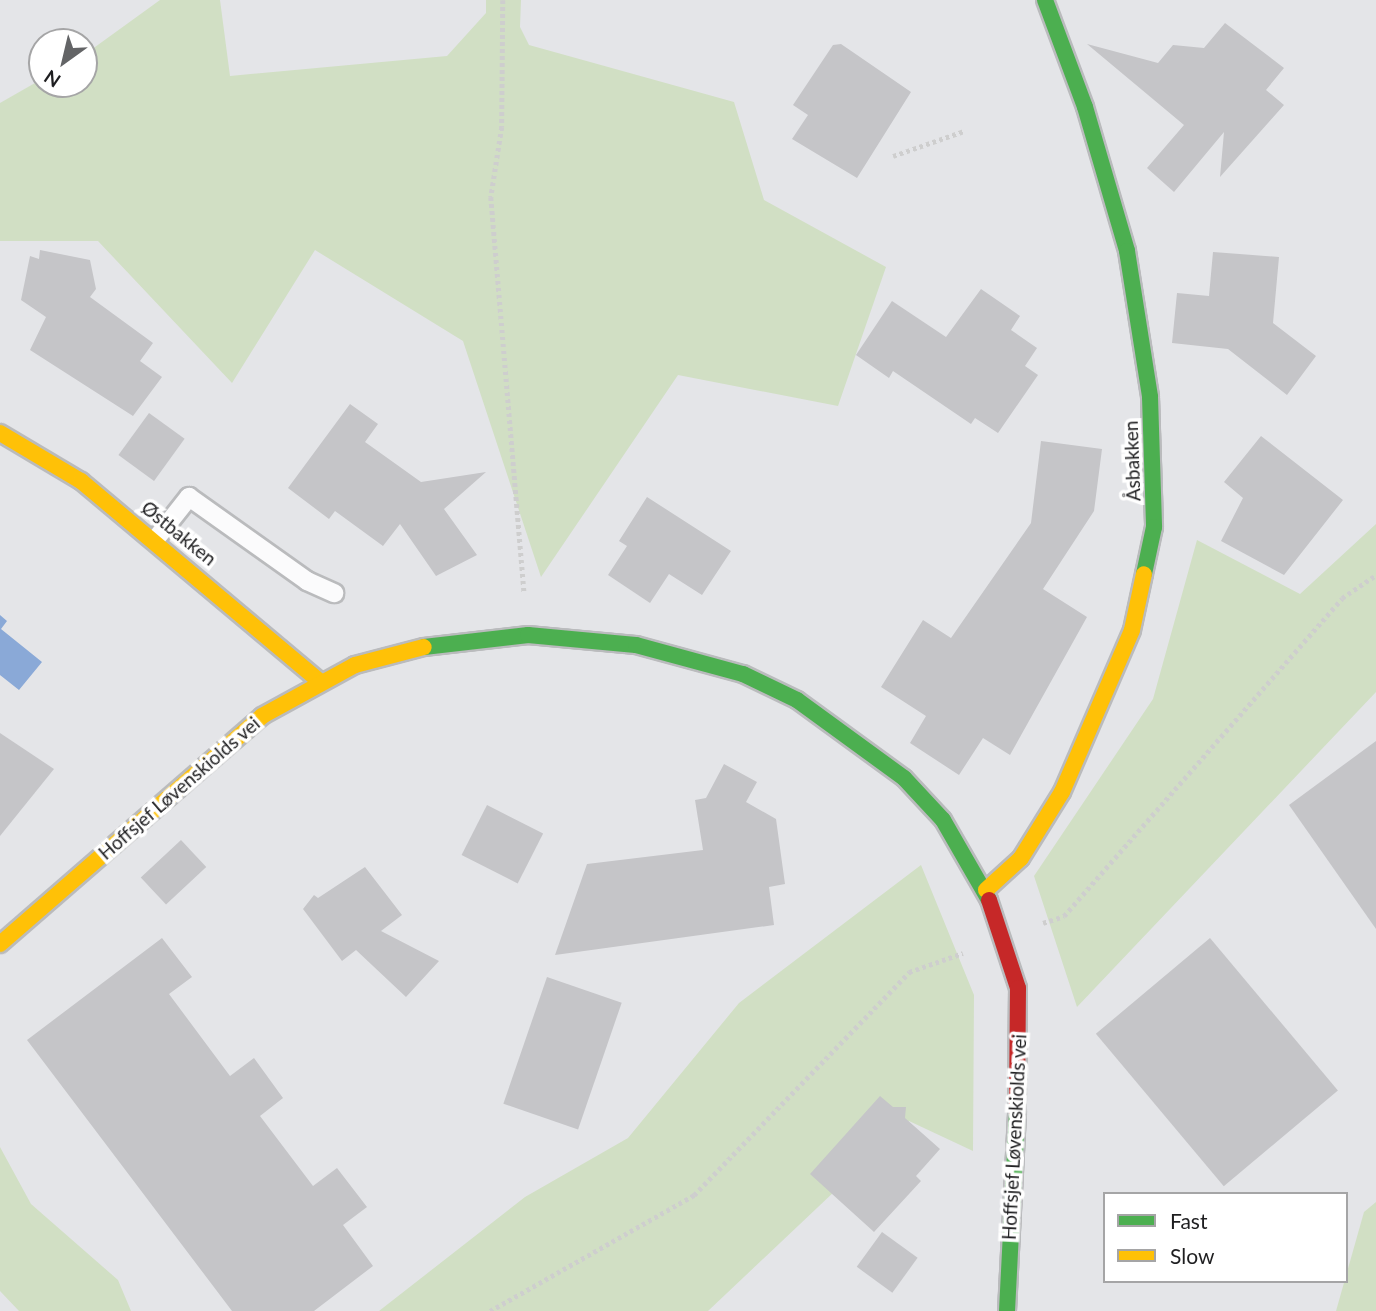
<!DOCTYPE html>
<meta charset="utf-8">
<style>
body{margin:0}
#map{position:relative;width:1376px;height:1311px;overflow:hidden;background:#e4e5e8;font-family:Lato,sans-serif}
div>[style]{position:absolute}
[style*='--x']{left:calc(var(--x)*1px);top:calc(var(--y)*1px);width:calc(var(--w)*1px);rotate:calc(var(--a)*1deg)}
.green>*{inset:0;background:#d1dfc4}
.water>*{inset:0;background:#8aa9d7}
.building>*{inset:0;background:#c5c5c8;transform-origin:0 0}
.path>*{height:4.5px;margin-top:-2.25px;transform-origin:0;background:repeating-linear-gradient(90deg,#cecece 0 3.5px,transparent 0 7px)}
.roads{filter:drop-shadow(2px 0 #babbbd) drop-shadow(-2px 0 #babbbd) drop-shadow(0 2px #babbbd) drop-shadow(0 -2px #babbbd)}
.lane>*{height:18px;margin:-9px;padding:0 9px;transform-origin:9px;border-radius:9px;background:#fbfbfc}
.fast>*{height:16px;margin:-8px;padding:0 8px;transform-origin:8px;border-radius:8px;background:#4caf50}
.slow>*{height:16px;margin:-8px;padding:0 8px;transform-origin:8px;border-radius:8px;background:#ffc107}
.jam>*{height:16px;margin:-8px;padding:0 8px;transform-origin:8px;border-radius:8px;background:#c62828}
span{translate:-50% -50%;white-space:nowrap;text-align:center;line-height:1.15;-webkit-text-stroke:7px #fff;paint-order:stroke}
.street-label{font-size:19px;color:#1e1e20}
.legend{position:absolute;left:1103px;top:1192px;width:245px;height:91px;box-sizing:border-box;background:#fff;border:2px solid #a5a5a6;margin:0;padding:9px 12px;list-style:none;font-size:21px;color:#1e1e20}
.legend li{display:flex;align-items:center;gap:14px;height:35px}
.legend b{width:35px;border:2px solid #a5a5a6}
.north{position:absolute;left:28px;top:28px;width:70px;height:70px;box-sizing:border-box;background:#fff;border:2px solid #a5a5a6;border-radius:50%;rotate:214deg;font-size:19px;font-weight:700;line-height:28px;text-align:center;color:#1e1e20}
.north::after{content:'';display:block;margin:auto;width:24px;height:32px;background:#636466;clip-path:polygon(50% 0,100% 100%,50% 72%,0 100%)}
</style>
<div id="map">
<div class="green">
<i style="clip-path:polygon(160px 0,220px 0,230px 76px,447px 56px,486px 13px,486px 0,521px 0,520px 27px,529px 45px,734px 102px,764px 200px,886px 267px,838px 406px,678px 375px,541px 577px,463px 341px,315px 250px,232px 383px,98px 241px,0 241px,0 103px,42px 79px,42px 84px,84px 84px,84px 55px)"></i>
<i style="clip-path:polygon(1376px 524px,1376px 692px,1077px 1007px,1034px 876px,1153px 699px,1197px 540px,1300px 594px)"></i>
<i style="clip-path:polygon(921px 865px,974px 995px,973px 1151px,909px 1121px,708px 1311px,379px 1311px,525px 1197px,628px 1138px,739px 1003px)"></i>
<i style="clip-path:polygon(0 1147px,31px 1204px,118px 1280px,131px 1311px,19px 1311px,0 1291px)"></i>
<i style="clip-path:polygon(1376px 1202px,1376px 1311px,1336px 1311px,1364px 1212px)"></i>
</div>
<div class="water">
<i style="clip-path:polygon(0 615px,7px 621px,1px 629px,42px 662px,19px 690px,0 675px)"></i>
</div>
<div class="building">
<i style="clip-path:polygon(1225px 23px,1284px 68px,1266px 90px,1284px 105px,1220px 177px,1224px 132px,1174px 192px,1147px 168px,1184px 125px,1087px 44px,1158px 63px,1173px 45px,1204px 48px)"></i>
<i style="clip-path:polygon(841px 44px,911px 92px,857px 178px,792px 139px,808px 115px,793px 105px,833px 45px)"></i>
<i style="clip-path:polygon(40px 250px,90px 260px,96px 289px,90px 297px,153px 343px,140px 361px,162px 377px,133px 416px,30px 350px,46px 317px,21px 300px,30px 256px,39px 259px)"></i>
<i style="clip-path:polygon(1213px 252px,1279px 257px,1273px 323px,1316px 356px,1287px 395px,1228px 349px,1172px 343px,1177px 293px,1209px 296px)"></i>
<i style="clip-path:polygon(981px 289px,1020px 316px,1011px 330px,1037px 348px,1025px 366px,1038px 375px,998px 433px,975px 418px,971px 424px,893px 371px,889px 378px,856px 355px,892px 301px,946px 337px)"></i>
<i style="clip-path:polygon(350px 404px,378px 424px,365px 442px,421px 482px,486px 472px,444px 509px,477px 555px,436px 576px,400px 524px,383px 546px,335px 511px,329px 519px,288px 488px)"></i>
<i style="left:149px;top:413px;width:44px;height:52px;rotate:36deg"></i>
<i style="clip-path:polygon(1261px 436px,1343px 500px,1284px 575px,1221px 541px,1243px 498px,1224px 482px)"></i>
<i style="clip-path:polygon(1041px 441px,1102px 449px,1094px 511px,1043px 589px,1087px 617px,1010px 755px,983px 738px,959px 775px,910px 743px,926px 716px,881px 687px,923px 620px,951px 638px,1031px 523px)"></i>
<i style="clip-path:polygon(647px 497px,731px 551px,702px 595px,669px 574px,650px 603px,608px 575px,627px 546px,619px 541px)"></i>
<i style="clip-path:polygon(0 733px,54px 769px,0 836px)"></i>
<i style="clip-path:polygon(1376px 741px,1376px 929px,1289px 805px)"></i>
<i style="clip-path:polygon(724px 764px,757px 782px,746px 802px,776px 819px,785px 884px,769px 887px,774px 925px,555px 955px,587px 864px,703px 850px,695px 800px,706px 798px)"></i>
<i style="left:487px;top:805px;width:63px;height:56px;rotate:27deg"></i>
<i style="left:181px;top:840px;width:37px;height:55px;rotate:47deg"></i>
<i style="clip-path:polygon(365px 867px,402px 915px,381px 931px,439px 961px,406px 997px,356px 950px,342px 961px,303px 909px,314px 895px,318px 898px)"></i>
<i style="clip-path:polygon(162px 938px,192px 977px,169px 994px,230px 1076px,254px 1058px,283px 1098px,260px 1116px,313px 1186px,337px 1168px,367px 1207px,343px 1225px,373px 1266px,314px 1311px,232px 1311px,27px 1040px)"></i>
<i style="left:1210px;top:938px;width:199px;height:149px;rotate:50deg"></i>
<i style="left:547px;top:977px;width:79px;height:134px;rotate:19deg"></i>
<i style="clip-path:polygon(880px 1096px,893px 1107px,906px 1107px,905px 1118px,940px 1149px,916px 1176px,921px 1181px,874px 1232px,810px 1174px)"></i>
<i style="left:882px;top:1232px;width:44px;height:43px;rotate:36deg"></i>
</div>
<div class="path">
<i style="--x:503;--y:0;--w:127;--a:90.5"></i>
<i style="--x:502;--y:127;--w:71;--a:98.9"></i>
<i style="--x:491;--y:197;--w:396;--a:85.2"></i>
<i style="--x:893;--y:156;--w:75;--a:-19.4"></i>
<i style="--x:1043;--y:923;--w:22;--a:-18"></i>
<i style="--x:1064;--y:916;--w:422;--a:-48.8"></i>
<i style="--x:1342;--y:598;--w:41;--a:-34.1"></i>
<i style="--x:490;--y:1311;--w:235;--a:-29.6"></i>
<i style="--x:694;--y:1195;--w:310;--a:-46"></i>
<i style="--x:909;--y:972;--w:57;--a:-19.4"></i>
</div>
<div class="roads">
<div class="lane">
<i style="--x:155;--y:540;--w:55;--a:-51.7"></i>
<i style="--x:189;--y:497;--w:145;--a:35.4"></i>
<i style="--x:307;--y:581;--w:30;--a:24"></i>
</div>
<div class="fast">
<i style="--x:1045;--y:0;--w:114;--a:69.5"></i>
<i style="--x:1085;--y:107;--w:150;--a:73.7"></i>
<i style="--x:1127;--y:251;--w:148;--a:81"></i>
<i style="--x:1150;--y:397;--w:130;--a:88.2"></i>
<i style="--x:1154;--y:527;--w:48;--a:102"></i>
<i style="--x:424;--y:647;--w:105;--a:-6.6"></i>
<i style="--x:528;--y:635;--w:108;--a:5.3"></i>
<i style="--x:636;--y:645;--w:111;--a:15.2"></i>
<i style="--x:743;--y:674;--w:60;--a:25.7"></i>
<i style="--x:797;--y:700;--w:132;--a:36.1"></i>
<i style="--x:904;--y:778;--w:57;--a:47.1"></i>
<i style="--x:943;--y:820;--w:92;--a:60.1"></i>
<i style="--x:1007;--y:1311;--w:200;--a:-87.1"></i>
</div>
<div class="slow">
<i style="--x:0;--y:433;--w:94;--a:30.7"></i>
<i style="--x:81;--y:481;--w:311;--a:40"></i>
<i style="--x:986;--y:890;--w:47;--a:-42.4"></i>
<i style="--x:1021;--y:858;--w:78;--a:-58.2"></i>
<i style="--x:1062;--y:792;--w:176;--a:-66.6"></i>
<i style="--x:1132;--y:630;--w:57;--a:-77.9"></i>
<i style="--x:0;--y:944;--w:347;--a:-41"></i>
<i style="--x:262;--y:716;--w:106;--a:-28.7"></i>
<i style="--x:355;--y:665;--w:71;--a:-14.6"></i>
</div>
<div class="jam">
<i style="--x:989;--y:900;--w:93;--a:71.8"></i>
<i style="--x:1018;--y:988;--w:123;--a:90.5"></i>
</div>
</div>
<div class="street-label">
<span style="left:1132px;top:461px;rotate:-92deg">Åsbakken</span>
<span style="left:179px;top:533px;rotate:39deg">Østbakken</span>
<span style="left:179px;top:788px;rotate:-41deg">Hoffsjef Løvenskiolds vei</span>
<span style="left:1014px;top:1137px;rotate:-87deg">Hoffsjef Løvenskiolds vei</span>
</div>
<ul class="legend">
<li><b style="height:9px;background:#4caf50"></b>Fast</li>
<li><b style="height:9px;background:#ffc107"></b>Slow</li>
</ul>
<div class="north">N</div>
</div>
